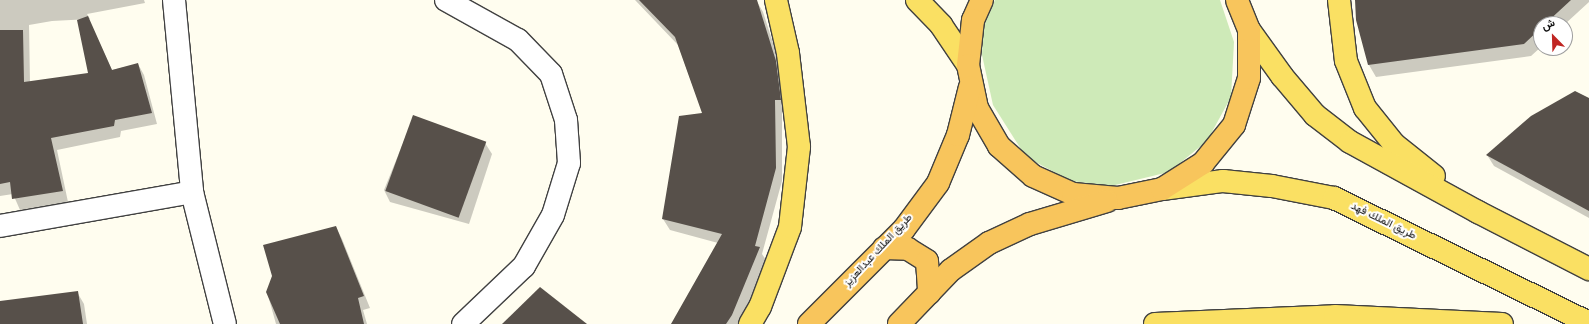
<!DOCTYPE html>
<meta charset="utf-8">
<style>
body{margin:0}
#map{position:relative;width:1589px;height:324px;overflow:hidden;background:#fffdef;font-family:Georgia,Vazirmatn,serif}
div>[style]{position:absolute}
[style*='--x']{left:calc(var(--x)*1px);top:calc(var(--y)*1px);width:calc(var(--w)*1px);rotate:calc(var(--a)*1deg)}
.green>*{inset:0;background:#ceeab8}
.shadow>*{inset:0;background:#0003}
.building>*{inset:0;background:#57504a;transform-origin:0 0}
.roads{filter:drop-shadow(1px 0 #414141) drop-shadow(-1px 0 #414141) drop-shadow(0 1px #414141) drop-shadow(0 -1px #414141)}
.minor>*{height:22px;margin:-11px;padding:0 11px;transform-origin:11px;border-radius:11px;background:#fff}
.primary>*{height:22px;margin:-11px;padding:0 11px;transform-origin:11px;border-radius:11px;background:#fae063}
.trunk>*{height:22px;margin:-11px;padding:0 11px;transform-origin:11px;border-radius:11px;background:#f8c55c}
span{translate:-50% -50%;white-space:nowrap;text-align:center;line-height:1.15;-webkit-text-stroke:4px #fff;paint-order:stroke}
.street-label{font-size:11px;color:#0e0e0e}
.north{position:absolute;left:1533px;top:16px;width:40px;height:40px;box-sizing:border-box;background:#fff;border:1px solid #9f9f9f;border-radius:50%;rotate:337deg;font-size:11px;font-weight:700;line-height:16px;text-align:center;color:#0e0e0e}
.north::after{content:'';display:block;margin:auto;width:14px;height:18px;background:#c02623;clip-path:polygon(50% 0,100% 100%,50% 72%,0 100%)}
</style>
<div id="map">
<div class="green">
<i style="clip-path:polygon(995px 0,1220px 0,1234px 42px,1231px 97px,1207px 141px,1169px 172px,1111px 186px,1071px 181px,1026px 157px,993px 105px,982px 55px,983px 28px)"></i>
</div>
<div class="shadow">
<i style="clip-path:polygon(0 0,144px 0,145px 3px,87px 14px,90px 19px,52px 21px,29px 25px,30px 83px,90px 74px,89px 20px,112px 70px,138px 64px,144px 75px,157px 124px,121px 131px,120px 137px,57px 150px,68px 202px,20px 210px,13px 194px,0 196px)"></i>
<i style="clip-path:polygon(635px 0,756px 0,763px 12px,783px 74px,787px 112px,782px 112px,782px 181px,762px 254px,766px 260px,740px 324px,672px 324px,718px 243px,670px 230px,663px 219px,703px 114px,678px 45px)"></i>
<i style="clip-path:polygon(1356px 0,1589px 0,1589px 2px,1565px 24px,1541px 24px,1541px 47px,1531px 56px,1376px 77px,1369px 65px)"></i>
<i style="clip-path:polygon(1589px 100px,1589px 218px,1494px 166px,1487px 155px)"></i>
<i style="clip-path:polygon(414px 116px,485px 143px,492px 154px,469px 224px,390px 202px,384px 190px)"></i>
<i style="clip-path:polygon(336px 227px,342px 239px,370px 308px,363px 310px,367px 324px,276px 324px,267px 292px)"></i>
<i style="clip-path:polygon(77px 292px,84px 304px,87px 324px,0 324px,0 302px)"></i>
</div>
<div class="building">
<i style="clip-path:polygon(639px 0,757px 0,776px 61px,781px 100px,775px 100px,776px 168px,755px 246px,760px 247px,732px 315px,726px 324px,671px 324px,722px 234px,662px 219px,679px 116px,702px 113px,675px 37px)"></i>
<i style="clip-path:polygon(1355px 0,1571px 0,1545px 24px,1541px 24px,1541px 28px,1524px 44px,1368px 65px,1356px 20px)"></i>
<i style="clip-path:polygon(88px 16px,112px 70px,138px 63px,152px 113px,115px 120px,114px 126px,51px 138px,63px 191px,12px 199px,10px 182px,0 184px,0 30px,23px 30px,24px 82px,88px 73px,77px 20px)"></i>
<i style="clip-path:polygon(1575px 91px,1589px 98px,1589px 211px,1486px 155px,1531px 116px)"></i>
<i style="left:413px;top:115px;width:78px;height:81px;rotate:20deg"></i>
<i style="clip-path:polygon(336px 226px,364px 296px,358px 298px,364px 324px,280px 324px,266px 292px,272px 276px,263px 245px)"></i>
<i style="clip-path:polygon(540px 287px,587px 324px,502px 324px)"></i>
<i style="clip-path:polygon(78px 291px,83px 324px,0 324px,0 301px)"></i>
</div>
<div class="roads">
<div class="minor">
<i style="--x:174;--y:0;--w:193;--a:84.6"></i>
<i style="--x:192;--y:192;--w:136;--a:76"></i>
<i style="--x:446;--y:0;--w:82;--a:29.1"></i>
<i style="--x:518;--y:40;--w:47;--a:45.9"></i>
<i style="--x:551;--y:74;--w:48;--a:71.9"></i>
<i style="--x:566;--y:120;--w:43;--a:86"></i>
<i style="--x:569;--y:163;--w:54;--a:107.1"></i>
<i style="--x:553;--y:215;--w:59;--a:119.6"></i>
<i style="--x:524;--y:266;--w:84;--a:136.4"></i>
<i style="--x:0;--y:226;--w:195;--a:-10"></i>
</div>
<div class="primary">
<i style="--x:917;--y:0;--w:35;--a:46"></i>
<i style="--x:941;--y:25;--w:48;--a:56"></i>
<i style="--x:1339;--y:0;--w:61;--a:83.5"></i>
<i style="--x:1346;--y:61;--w:51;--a:68"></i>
<i style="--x:1365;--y:108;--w:46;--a:51.1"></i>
<i style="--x:1394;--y:144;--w:51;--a:38.7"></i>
<i style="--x:1249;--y:30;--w:57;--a:54.3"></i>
<i style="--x:1282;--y:76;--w:51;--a:49.8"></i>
<i style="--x:1315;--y:115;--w:44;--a:37.6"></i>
<i style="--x:1350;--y:142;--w:146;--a:28.7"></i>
<i style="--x:1478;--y:212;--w:125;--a:27.2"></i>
<i style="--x:1162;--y:189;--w:62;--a:-7.5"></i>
<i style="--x:1223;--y:181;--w:49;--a:5.8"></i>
<i style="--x:1272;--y:186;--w:63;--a:11"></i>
<i style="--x:1334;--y:198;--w:284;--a:26.1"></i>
<i style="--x:750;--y:324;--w:20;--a:-60"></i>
<i style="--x:760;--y:307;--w:85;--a:-69.4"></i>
<i style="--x:790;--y:227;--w:81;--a:-83.6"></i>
<i style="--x:799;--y:147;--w:95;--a:-96.7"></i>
<i style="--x:788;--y:53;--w:54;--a:-102.8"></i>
<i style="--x:1155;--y:324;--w:180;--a:-2.5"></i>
<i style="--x:1335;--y:316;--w:167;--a:2.7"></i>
</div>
<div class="trunk">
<i style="--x:982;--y:0;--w:22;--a:114"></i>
<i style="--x:973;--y:20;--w:45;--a:96.3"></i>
<i style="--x:968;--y:65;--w:44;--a:78.2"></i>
<i style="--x:977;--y:108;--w:44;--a:59.9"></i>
<i style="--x:999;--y:146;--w:45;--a:41.4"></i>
<i style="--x:1033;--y:176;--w:44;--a:24.2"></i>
<i style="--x:1073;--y:194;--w:45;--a:5.1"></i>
<i style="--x:1118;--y:198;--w:45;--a:-11.6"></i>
<i style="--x:1162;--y:189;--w:49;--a:-32.4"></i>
<i style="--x:1203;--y:163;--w:49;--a:-50.8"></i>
<i style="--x:1234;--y:125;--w:49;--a:-72.3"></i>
<i style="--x:1249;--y:78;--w:48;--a:-90"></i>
<i style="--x:1249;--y:30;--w:32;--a:-112"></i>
<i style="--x:884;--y:248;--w:24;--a:2"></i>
<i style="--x:908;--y:249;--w:22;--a:32"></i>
<i style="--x:927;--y:261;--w:32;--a:86"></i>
<i style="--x:809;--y:324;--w:134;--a:-45"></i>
<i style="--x:904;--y:229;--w:57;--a:-53.5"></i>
<i style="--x:938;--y:183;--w:52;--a:-67.4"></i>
<i style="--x:958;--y:135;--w:49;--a:-76"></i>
<i style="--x:899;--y:324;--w:75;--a:-46.1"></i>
<i style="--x:951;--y:270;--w:47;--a:-35.4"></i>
<i style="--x:989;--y:243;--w:45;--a:-24.9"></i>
<i style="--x:1030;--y:224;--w:80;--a:-16.6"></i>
</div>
</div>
<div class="street-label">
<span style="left:1383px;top:222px;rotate:26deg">طريق الملك فهد</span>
<span style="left:879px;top:251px;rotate:-47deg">طريق الملك عبدالعزيز</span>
</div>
<div class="north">ش</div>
</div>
